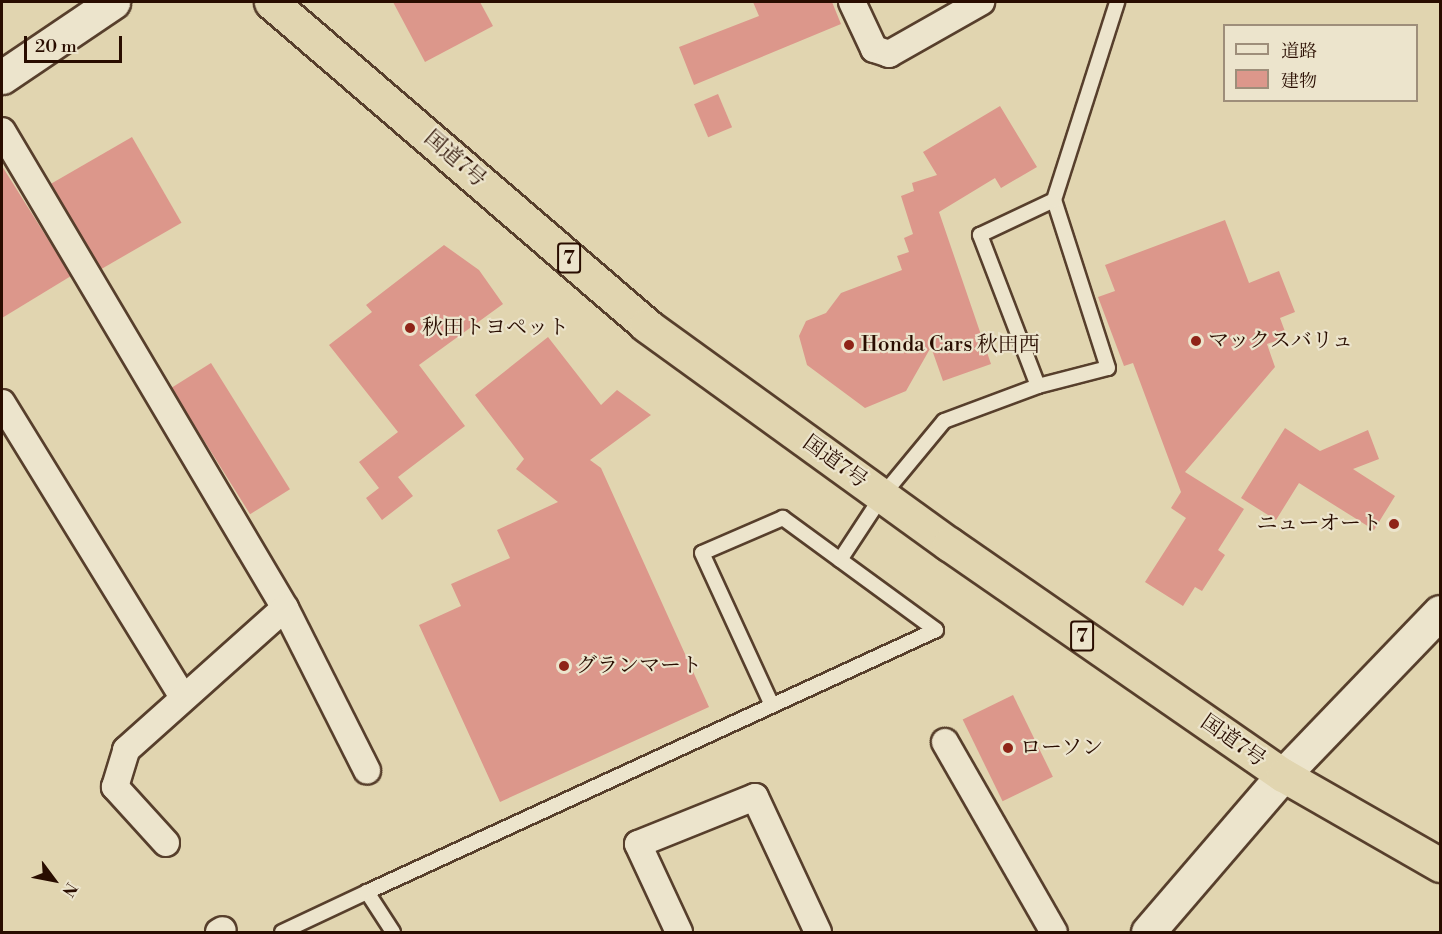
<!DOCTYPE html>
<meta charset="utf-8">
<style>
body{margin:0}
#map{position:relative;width:1442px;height:934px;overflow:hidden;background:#e1d5b0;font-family:"Libre Bodoni","Noto Serif JP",serif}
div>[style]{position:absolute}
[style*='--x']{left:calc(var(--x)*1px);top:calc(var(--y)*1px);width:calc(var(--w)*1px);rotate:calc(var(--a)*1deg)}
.building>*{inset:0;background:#dc978b;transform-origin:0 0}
.roads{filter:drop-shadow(2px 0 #573f2c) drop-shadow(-2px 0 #573f2c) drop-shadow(0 2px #573f2c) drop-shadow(0 -2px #573f2c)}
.lane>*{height:14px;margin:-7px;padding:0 7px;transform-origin:7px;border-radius:7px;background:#ece4cc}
.street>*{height:26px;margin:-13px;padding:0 13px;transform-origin:13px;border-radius:13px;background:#ece4cc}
.secondary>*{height:33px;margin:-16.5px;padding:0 16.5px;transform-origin:16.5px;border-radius:16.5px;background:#ece4cc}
.highway>*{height:33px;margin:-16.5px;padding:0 16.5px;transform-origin:16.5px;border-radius:16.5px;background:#e1d5b0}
.dots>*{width:16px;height:16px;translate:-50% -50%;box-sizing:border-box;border:3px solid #ece4cc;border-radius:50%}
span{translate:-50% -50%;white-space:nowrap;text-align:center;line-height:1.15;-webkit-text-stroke:4.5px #ece4cc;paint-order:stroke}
.shield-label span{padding:2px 4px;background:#ece4cc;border:2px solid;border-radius:4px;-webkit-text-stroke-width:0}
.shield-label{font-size:20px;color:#290d00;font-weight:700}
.street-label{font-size:21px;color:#290d00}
.poi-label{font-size:21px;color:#290d00}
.left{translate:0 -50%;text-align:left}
.right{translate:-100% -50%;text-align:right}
.frame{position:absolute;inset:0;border:3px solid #290d00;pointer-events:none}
.legend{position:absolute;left:1223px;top:24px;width:195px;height:78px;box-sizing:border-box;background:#ece4cc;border:2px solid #9e8e7a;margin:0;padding:8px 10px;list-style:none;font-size:18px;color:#290d00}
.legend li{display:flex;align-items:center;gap:12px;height:30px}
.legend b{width:30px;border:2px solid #9e8e7a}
.north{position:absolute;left:24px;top:850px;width:60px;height:60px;-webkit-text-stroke:4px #ece4cc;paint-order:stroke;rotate:122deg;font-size:16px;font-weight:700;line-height:24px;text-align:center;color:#290d00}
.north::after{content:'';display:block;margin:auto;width:21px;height:27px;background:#290d00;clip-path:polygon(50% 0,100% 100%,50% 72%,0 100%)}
.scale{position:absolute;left:24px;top:36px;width:98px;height:27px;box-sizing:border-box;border:3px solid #290d00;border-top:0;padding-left:8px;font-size:18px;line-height:21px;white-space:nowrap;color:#290d00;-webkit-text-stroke:4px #ece4cc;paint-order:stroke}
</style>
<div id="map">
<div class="building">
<i style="clip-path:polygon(393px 2px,480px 2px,493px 26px,425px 62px)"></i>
<i style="clip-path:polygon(753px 2px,832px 2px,841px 24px,694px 85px,679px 47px,759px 16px)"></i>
<i style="left:718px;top:94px;width:36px;height:26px;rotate:67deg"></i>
<i style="clip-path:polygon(1000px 106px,1037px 167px,1001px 188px,995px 178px,939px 212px,991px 364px,943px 381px,931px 347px,906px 391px,865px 408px,807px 365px,799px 336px,806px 321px,826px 313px,841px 293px,902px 270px,897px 256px,909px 252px,904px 238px,913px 234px,901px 196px,914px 191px,912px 183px,937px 175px,923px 152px)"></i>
<i style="left:132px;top:137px;width:99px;height:94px;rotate:60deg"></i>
<i style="clip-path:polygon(2px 166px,71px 276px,2px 318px)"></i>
<i style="clip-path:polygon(1225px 220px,1249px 283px,1279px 271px,1295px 312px,1280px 318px,1287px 337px,1267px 344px,1275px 367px,1185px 472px,1244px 509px,1218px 550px,1225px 555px,1202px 591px,1195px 587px,1183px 606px,1145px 582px,1186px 518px,1171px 508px,1181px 492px,1133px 363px,1124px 366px,1098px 297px,1115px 291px,1105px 265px)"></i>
<i style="clip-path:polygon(444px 245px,479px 270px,503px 304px,419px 365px,465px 426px,398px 477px,413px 496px,382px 520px,366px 498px,379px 488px,359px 462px,398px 432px,329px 345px,372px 312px,366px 305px)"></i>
<i style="clip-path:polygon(548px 337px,601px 405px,617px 390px,651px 415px,590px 460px,601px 468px,709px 707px,500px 802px,419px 625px,461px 606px,451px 584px,510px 558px,497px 530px,558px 502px,516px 469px,524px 459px,475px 395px)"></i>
<i style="left:211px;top:363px;width:149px;height:47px;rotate:58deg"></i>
<i style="clip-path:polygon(1285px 428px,1320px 451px,1368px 430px,1379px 459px,1353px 469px,1395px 496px,1374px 530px,1299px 483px,1276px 520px,1241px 498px)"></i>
<i style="left:1013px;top:695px;width:91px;height:56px;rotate:64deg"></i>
</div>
<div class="roads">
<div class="lane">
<i style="--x:1038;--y:386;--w:72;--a:-14.4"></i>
<i style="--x:1108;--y:368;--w:176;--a:-107.8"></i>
<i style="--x:840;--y:560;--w:77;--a:-56.7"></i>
<i style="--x:882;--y:496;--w:97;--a:-50.4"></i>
<i style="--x:944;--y:421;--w:100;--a:-20.4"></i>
<i style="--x:1038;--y:386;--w:162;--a:-111"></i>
<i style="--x:980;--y:235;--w:82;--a:-25.3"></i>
<i style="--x:1054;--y:200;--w:208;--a:-72.3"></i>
<i style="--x:282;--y:932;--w:94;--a:-25.2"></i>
<i style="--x:393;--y:932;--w:48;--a:-123"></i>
<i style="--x:367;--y:892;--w:626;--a:-24.72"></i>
<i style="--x:936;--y:630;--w:190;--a:-143.8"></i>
<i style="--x:783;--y:518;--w:88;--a:156.6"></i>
<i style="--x:702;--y:553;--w:167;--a:65.3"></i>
</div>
<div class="street">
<i style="--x:852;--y:2;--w:52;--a:64.9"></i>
<i style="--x:874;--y:49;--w:16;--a:18"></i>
<i style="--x:889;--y:54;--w:106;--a:-29.5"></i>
<i style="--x:2;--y:131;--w:555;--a:59.32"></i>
<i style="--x:285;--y:608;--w:182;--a:63.2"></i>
<i style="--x:2;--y:403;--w:344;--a:58.4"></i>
<i style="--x:945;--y:742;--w:219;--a:60.2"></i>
<i style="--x:166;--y:843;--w:76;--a:-132.3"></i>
<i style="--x:115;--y:787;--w:39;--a:-73"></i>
<i style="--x:126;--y:750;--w:213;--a:-41.8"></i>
<i style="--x:219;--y:932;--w:4;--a:-27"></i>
<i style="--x:679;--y:932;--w:97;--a:-115"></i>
<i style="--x:638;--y:844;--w:126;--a:-21.9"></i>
<i style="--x:755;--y:797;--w:149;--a:65"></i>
</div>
<div class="secondary">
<i style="--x:2;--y:77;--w:134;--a:-34"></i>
<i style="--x:1148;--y:932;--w:207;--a:-49.3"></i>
<i style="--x:1283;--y:775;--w:226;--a:-46.1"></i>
</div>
<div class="highway">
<i style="--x:271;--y:2;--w:495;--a:40.7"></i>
<i style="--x:646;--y:325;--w:374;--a:35.9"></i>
<i style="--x:949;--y:544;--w:406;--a:34.7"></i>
<i style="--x:1283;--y:775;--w:181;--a:29.8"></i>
</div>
</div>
<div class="dots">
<i style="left:410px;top:328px;background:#8f2418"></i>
<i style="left:1196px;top:341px;background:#8f2418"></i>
<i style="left:849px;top:345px;background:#8f2418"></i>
<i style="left:1394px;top:524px;background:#8f2418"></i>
<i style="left:564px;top:666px;background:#8f2418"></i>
<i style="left:1008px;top:748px;background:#8f2418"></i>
</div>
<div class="shield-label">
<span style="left:569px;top:258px">7</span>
<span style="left:1082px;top:636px">7</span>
</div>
<div class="street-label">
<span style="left:455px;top:159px;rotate:41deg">国道7号</span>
<span style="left:835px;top:462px;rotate:36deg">国道7号</span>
<span style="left:1233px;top:741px;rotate:35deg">国道7号</span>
</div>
<div class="poi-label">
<span class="left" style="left:422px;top:328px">秋田トヨペット</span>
<span class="left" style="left:1208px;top:341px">マックスバリュ</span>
<span class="left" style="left:861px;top:345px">Honda Cars 秋田西</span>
<span class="right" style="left:1382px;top:524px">ニューオート</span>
<span class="left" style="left:576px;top:666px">グランマート</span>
<span class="left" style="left:1020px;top:748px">ローソン</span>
</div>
<div class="frame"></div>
<ul class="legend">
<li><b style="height:8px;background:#ece4cc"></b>道路</li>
<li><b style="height:16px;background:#dc978b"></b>建物</li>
</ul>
<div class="north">N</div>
<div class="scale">20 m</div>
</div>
